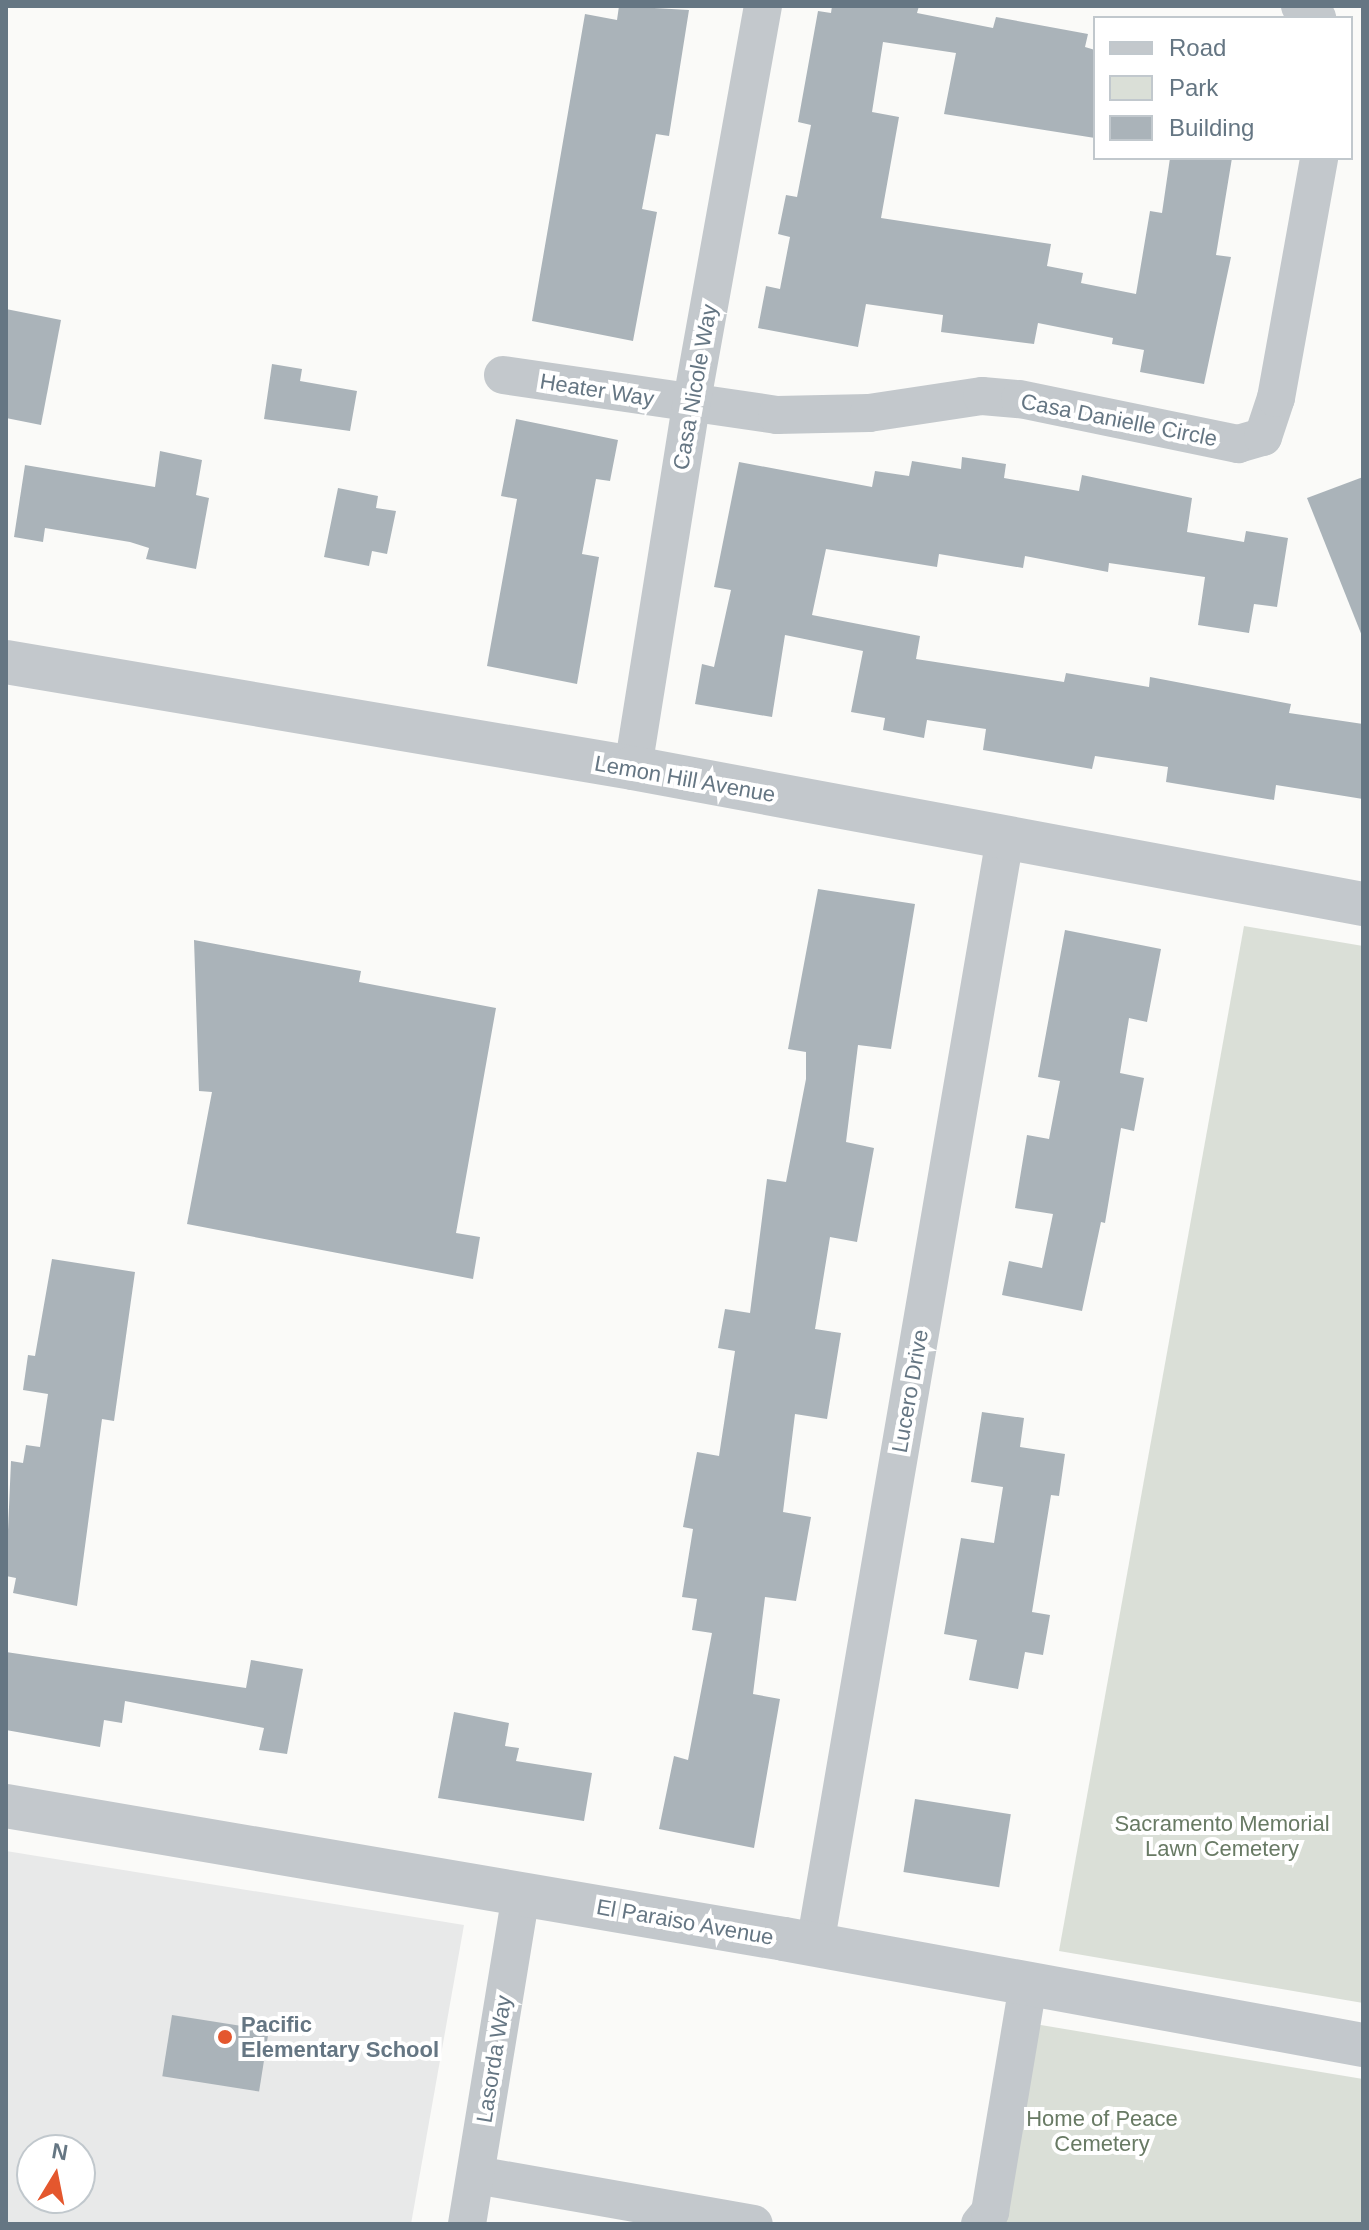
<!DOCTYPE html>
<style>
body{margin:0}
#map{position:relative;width:1369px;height:2230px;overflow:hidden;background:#fafaf8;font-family:Arial,sans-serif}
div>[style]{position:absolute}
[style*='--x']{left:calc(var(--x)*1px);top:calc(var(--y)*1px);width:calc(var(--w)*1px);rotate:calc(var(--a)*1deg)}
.built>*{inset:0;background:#e8e9e9}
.green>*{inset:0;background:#dadfd7}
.building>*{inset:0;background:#aab3b9;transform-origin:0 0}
.minor>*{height:38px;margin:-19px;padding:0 19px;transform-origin:19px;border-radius:19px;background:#c3c8cc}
.tertiary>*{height:44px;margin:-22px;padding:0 22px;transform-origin:22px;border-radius:22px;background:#c3c8cc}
.dots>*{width:22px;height:22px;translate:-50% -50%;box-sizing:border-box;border:4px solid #fff;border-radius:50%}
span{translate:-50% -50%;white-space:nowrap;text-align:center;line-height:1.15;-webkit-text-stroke:8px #fff;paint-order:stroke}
.street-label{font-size:22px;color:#657683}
.park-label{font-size:22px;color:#687a64}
.poi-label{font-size:22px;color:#657683;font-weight:700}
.left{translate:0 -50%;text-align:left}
.frame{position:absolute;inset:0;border:8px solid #657683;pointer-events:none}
.legend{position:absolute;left:1093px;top:16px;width:260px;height:144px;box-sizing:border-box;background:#fff;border:2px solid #c1c8cd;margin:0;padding:10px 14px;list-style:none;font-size:24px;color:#657683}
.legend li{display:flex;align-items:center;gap:16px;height:40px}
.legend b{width:40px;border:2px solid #c1c8cd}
.north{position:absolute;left:16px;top:2134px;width:80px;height:80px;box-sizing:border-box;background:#fff;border:2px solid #c1c8cd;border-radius:50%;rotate:10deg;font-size:22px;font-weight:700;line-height:32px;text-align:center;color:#657683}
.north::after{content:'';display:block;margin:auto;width:28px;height:36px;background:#e4572e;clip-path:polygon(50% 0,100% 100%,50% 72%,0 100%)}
</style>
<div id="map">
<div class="built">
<i style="clip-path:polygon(evenodd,6px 1851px,464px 1925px,411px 2224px,6px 2224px,6px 1851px,32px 2150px,80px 2150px,80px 2198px,32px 2198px,32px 2150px)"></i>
</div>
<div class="green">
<i style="clip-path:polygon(1244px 926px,1363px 946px,1363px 2003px,1059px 1951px)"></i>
<i style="clip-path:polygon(1023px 2022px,1363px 2079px,1363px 2224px,990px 2224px)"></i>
</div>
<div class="building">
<i style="clip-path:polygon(619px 6px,689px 10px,669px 136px,656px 134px,642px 209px,657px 212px,633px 341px,532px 321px,585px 14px,617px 20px)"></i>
<i style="clip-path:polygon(832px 6px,919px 6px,917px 13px,993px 28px,996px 17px,1088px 34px,1085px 47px,1095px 50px,1095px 138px,944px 114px,956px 53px,883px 42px,872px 112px,899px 117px,881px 218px,1051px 244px,1047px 266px,1083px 273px,1081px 283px,1136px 294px,1150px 211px,1162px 213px,1170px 158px,1232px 158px,1216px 255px,1231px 257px,1204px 384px,1140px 372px,1144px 350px,1112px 344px,1113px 338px,1038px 323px,1034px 344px,941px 332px,943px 315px,866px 304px,858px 347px,758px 328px,766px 286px,780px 289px,790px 237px,778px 234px,786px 195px,797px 197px,811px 125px,798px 122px,818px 11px,831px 13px)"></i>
<i style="clip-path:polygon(6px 309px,61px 320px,41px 425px,6px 418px)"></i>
<i style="clip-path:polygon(272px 364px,302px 369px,300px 381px,357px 391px,350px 431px,264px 419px)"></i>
<i style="clip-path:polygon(516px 419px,618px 440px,610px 481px,596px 479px,582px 554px,599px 557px,577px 684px,487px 666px,517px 499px,501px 496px)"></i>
<i style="clip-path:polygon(160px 451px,202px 460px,196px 495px,209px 498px,196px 569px,146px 559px,149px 548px,130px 542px,45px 528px,43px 542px,14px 537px,25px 465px,155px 487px)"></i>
<i style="clip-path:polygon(962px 457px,1006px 464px,1004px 478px,1079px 491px,1082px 475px,1192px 498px,1187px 532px,1244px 542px,1246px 531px,1288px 538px,1277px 607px,1254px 604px,1249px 633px,1198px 625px,1205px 577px,1109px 563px,1108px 572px,1025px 556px,1023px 568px,939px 554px,937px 567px,826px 549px,812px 615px,920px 636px,916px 659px,1064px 682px,1066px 673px,1149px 687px,1150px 677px,1291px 704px,1289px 713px,1363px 724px,1363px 799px,1276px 785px,1274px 800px,1166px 782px,1168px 767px,1095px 756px,1092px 769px,983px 750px,986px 729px,927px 720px,924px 738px,883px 730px,885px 718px,851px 712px,863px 651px,785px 635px,772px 717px,695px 704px,702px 664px,714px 667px,731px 590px,714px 587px,739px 462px,872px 487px,875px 471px,909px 476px,912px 461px,961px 469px)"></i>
<i style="clip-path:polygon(1363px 477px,1363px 636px,1362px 636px,1307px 498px)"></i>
<i style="clip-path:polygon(338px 488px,378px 496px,376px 508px,396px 511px,387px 554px,372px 551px,369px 566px,324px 557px)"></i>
<i style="clip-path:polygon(818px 889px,915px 904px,891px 1049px,858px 1045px,846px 1142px,874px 1148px,857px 1242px,830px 1237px,815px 1329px,841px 1333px,827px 1419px,795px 1414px,783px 1512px,811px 1517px,796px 1601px,765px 1597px,753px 1694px,780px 1699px,754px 1848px,659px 1829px,674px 1756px,688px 1760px,712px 1633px,692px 1630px,697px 1599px,682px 1597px,693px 1529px,683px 1527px,697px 1452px,719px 1456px,735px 1351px,718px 1348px,725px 1309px,750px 1313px,767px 1179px,786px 1182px,806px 1079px,806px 1052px,788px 1049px)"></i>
<i style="clip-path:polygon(1065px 930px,1161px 949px,1147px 1022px,1129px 1018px,1120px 1073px,1144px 1078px,1134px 1131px,1121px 1128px,1105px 1223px,1101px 1222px,1082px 1311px,1002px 1295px,1009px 1261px,1042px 1268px,1053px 1214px,1015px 1208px,1027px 1135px,1049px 1139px,1060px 1081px,1038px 1077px)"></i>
<i style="clip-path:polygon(194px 940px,361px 971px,359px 982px,496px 1008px,456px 1233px,480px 1237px,473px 1279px,187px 1224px,212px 1092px,199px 1091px)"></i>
<i style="clip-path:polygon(52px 1259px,135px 1272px,114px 1421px,102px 1419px,77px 1606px,13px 1593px,16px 1578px,6px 1576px,11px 1461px,23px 1463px,26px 1445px,40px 1447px,48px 1394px,23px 1390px,28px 1355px,35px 1356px)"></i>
<i style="clip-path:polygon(982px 1412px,1024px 1418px,1020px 1447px,1065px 1454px,1059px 1496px,1051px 1495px,1032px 1612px,1050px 1615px,1043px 1655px,1025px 1652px,1018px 1689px,969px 1680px,977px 1640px,944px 1634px,961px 1538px,994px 1543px,1003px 1487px,971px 1482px)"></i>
<i style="clip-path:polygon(6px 1652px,246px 1688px,251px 1660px,303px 1669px,287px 1754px,259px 1750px,264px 1728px,125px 1701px,122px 1723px,104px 1720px,100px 1747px,6px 1730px)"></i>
<i style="clip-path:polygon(454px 1712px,509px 1723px,505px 1746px,519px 1748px,516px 1761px,592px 1773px,584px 1821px,438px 1798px)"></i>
<i style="left:915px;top:1799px;width:97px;height:74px;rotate:9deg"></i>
<i style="left:172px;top:2015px;width:98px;height:62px;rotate:9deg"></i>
</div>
<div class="minor">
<i style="--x:1300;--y:6;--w:21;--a:35"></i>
<i style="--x:503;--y:375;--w:277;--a:8.3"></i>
<i style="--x:777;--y:415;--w:92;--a:-1.2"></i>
<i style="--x:869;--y:413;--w:114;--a:-8.6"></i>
<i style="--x:982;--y:396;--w:38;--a:5"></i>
<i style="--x:1020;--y:399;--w:223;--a:11.7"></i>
<i style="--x:1238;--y:444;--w:26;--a:-16"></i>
<i style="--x:1263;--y:437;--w:41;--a:-71.6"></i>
<i style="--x:1276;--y:398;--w:244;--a:-79.8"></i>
<i style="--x:633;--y:768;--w:367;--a:-80.9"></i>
<i style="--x:691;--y:406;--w:406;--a:-79.8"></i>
<i style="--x:815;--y:1945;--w:1123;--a:-80.26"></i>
<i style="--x:476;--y:2175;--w:282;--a:10"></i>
<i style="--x:467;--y:2224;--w:334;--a:-80.7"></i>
<i style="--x:980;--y:2224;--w:16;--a:-50"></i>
<i style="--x:990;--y:2212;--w:231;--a:-80.5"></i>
</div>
<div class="tertiary">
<i style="--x:6;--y:662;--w:636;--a:9.6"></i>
<i style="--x:633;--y:768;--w:743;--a:10.55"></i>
<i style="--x:6;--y:1806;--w:789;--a:9.7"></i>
<i style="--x:784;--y:1939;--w:589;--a:10.37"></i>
</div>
<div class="dots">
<i style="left:225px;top:2037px;background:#e4572e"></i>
</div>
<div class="street-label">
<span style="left:695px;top:387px;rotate:-80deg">Casa Nicole Way</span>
<span style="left:597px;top:390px;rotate:9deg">Heater Way</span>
<span style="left:1119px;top:420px;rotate:11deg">Casa Danielle Circle</span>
<span style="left:685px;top:779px;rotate:10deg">Lemon Hill Avenue</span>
<span style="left:910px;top:1391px;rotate:-80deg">Lucero Drive</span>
<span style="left:685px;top:1922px;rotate:10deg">El Paraiso Avenue</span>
<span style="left:494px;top:2059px;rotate:-81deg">Lasorda Way</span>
</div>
<div class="park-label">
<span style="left:1222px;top:1836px">Sacramento Memorial<br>Lawn Cemetery</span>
<span style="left:1102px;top:2131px">Home of Peace<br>Cemetery</span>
</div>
<div class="poi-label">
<span class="left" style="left:241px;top:2037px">Pacific<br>Elementary School</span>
</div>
<div class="frame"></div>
<ul class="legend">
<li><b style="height:10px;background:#c3c8cc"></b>Road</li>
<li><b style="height:22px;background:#dadfd7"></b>Park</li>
<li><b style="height:22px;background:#aab3b9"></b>Building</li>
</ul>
<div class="north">N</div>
</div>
